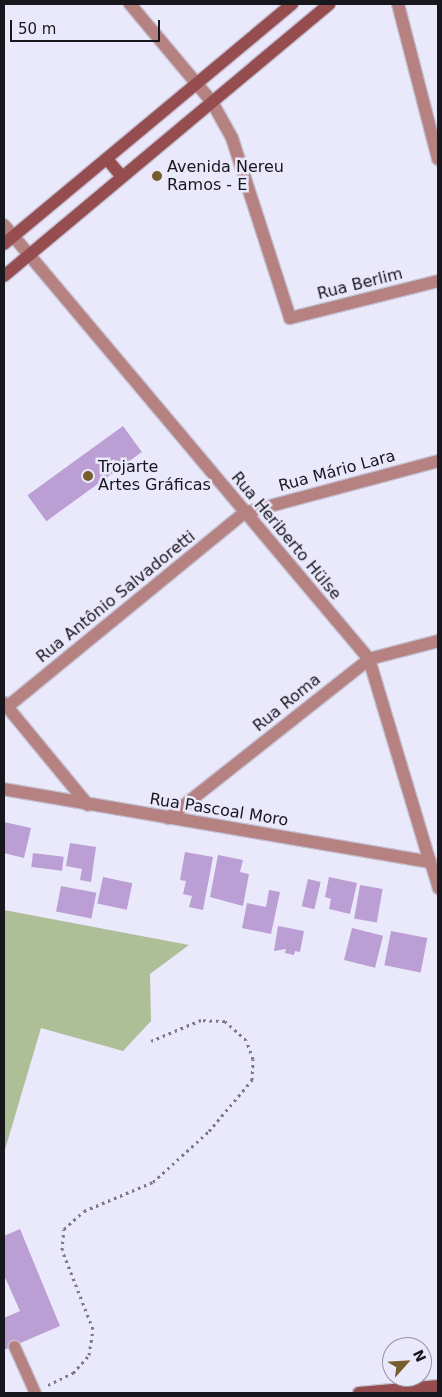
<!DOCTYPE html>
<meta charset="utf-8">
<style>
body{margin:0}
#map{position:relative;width:442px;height:1397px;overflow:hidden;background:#eae8fb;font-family:"DejaVu Sans",sans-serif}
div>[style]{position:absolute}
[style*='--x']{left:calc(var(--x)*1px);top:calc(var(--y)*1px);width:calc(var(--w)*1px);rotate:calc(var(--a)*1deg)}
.green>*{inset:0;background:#aebe97}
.building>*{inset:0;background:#bb9ed4;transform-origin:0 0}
.path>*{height:3px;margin-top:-1.5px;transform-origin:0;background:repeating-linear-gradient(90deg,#7a7985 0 2.5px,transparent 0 6.5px)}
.roads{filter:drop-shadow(1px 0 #c4c2d3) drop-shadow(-1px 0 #c4c2d3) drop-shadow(0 1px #c4c2d3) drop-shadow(0 -1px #c4c2d3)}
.lane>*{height:11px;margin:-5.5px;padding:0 5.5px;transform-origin:5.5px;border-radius:5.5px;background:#b58181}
.street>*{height:12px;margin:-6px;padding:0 6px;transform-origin:6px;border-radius:6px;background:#b58181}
.secondary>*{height:12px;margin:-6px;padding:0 6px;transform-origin:6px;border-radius:6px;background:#964d4f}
.dots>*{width:14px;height:14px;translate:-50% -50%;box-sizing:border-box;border:2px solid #eae8fb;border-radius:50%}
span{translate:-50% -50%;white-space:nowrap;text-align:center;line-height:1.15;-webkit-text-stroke:5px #eae8fb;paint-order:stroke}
.poi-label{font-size:16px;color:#17171d}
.left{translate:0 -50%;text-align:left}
.street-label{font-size:16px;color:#17171d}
.frame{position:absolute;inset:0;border:5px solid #17171d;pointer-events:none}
.north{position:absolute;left:382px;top:1337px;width:50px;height:50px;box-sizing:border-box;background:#eae8fb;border:1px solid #9694a2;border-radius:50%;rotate:64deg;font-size:14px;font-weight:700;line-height:20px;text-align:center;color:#17171d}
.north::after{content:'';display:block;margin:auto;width:18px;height:22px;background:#775c2e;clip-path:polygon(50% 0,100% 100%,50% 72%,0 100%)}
.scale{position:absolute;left:10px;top:20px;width:150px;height:22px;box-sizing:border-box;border:2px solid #17171d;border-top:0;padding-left:6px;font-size:15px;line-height:18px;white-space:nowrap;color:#17171d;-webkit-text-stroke:4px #eae8fb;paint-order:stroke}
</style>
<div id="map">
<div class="green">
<i style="clip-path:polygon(4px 910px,189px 945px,150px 974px,151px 1021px,123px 1051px,41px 1028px,4px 1153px)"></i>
</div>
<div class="building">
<i style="left:123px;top:426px;width:32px;height:118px;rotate:54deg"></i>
<i style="clip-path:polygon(4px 822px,31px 828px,24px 858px,4px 853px)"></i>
<i style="clip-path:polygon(70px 843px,96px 847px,91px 882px,80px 880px,82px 869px,66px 866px)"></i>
<i style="clip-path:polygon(185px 852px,213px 857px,203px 910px,189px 907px,192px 896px,183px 894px,186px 881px,180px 880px)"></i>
<i style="left:33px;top:853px;width:31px;height:14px;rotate:7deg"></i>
<i style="clip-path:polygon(218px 855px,243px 860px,240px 872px,249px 874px,243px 906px,210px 897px)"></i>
<i style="left:103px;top:877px;width:30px;height:27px;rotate:12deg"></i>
<i style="clip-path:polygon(329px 877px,357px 883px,350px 914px,329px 909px,331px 899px,325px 897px)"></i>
<i style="left:308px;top:879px;width:13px;height:28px;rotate:13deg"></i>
<i style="left:360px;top:885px;width:23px;height:34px;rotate:10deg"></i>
<i style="left:61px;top:886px;width:36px;height:26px;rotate:11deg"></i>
<i style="clip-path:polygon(269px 890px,280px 892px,271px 934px,242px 928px,247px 903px,266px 907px)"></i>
<i style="clip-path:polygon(278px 926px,304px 931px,300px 952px,295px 951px,294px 955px,285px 953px,286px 949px,274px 951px)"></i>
<i style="left:352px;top:928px;width:32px;height:33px;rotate:14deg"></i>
<i style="left:391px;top:931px;width:37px;height:35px;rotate:11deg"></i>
<i style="clip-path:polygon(20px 1229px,60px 1326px,4px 1350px,4px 1318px,20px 1311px,4px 1275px,4px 1236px)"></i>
</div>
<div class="path">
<i style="--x:48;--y:1385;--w:28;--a:-26"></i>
<i style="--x:73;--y:1373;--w:24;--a:-48"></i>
<i style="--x:89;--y:1355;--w:26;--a:-81"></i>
<i style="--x:93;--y:1329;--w:85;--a:-111.4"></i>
<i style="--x:62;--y:1250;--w:21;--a:-85"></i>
<i style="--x:64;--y:1229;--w:27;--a:-42"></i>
<i style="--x:84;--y:1211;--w:75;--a:-22.8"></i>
<i style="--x:153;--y:1182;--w:76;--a:-42.3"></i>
<i style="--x:209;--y:1131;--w:67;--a:-49.9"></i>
<i style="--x:252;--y:1080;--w:21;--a:-87"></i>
<i style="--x:253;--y:1059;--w:20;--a:-110"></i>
<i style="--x:246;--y:1040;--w:28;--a:-138"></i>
<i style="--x:225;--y:1021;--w:24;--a:-178"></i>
<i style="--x:201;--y:1020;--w:54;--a:157.2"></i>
</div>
<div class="roads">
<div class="lane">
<i style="--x:430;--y:862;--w:27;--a:73"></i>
<i style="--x:14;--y:1346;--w:51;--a:65.9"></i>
</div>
<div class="street">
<i style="--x:130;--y:4;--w:128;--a:50.1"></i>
<i style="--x:212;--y:102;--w:41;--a:60.9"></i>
<i style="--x:232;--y:138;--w:189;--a:72.1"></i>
<i style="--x:290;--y:318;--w:153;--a:-14"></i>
<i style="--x:398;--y:4;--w:160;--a:75.5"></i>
<i style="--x:4;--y:225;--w:567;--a:49.94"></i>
<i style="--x:369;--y:659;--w:212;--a:73.3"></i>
<i style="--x:430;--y:862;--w:432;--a:-170.3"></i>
<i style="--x:4;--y:703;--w:132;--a:50.5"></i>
<i style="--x:7;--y:707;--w:306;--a:-39.3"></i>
<i style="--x:244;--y:513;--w:201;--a:-15"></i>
<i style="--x:168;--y:818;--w:256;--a:-38.3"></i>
<i style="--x:369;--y:659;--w:71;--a:-14.6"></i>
</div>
<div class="secondary">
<i style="--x:107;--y:159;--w:23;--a:50"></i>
<i style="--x:4;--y:244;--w:375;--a:-39.8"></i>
<i style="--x:4;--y:276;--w:424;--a:-39.9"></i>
<i style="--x:359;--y:1393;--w:79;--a:-5.1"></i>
</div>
</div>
<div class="dots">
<i style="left:157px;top:176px;background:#775c2e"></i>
<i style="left:88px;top:476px;background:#775c2e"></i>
</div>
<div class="poi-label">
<span class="left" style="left:167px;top:176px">Avenida Nereu<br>Ramos - E</span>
<span class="left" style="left:98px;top:476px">Trojarte<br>Artes Gráficas</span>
</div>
<div class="street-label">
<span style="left:360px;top:284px;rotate:-14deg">Rua Berlim</span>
<span style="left:337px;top:471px;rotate:-15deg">Rua Mário Lara</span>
<span style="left:286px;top:536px;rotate:50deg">Rua Heriberto Hülse</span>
<span style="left:116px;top:597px;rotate:-39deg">Rua Antônio Salvadoretti</span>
<span style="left:287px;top:703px;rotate:-39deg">Rua Roma</span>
<span style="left:219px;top:810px;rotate:9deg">Rua Pascoal Moro</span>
</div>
<div class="frame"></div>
<div class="north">N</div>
<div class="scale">50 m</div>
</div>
